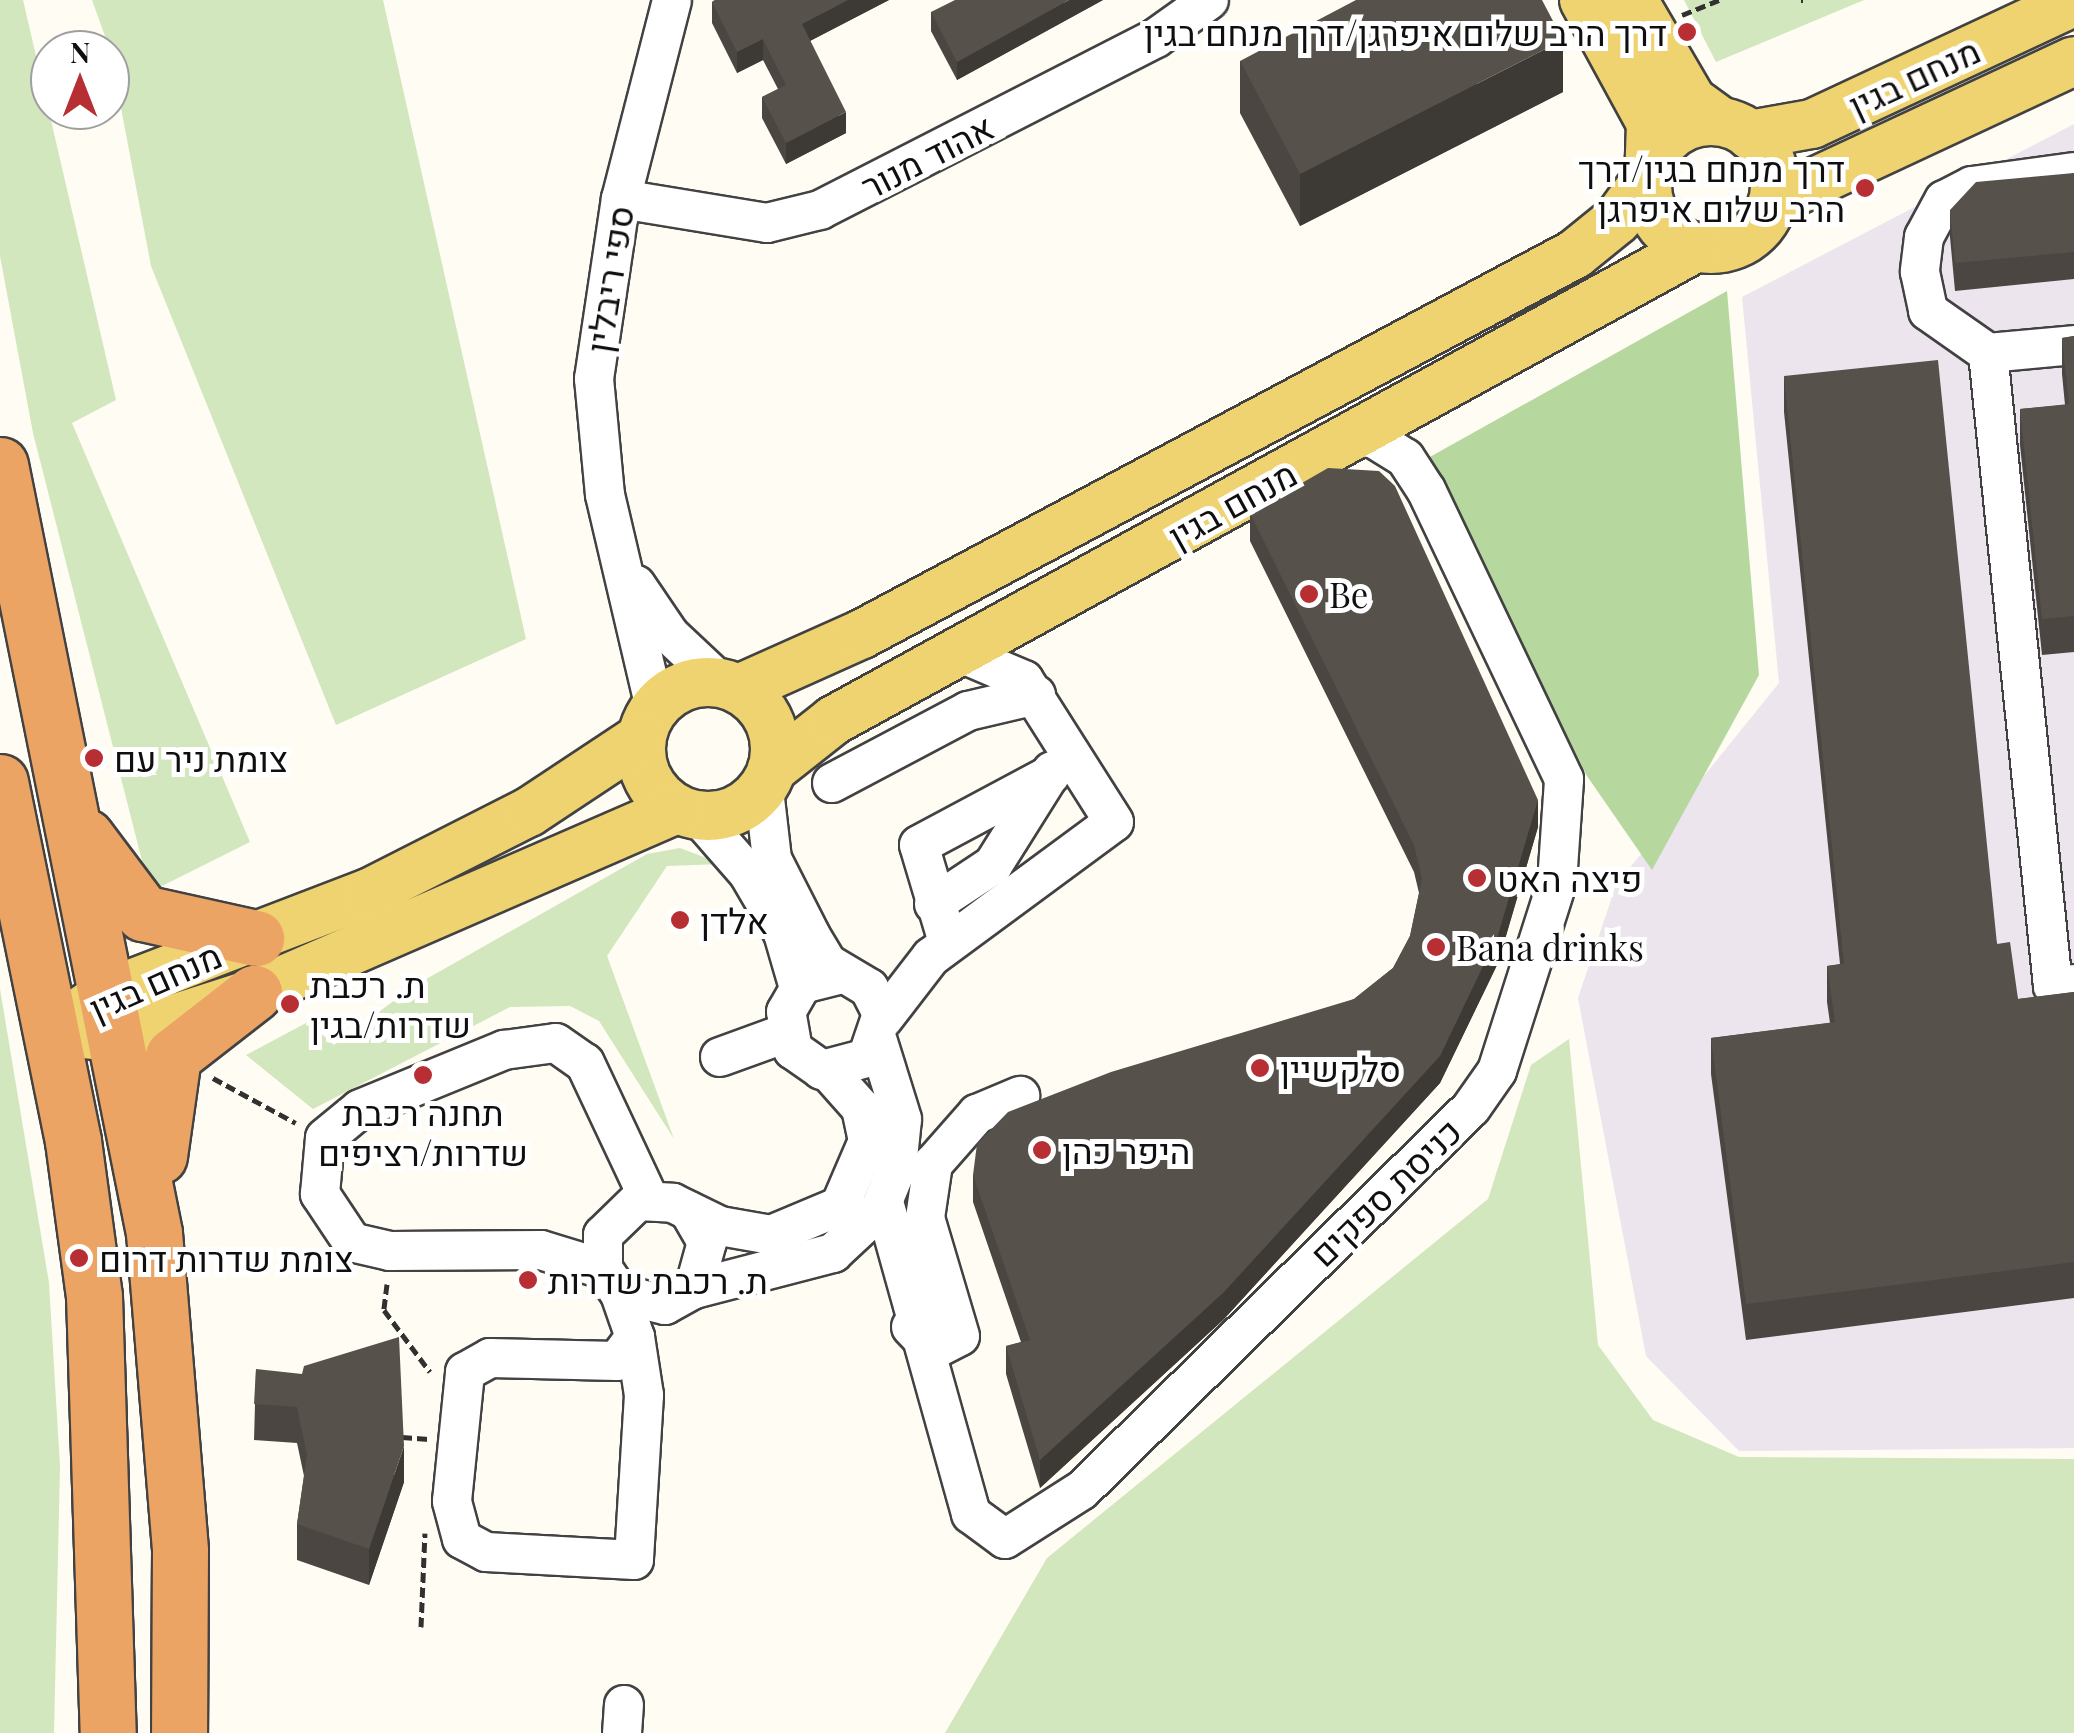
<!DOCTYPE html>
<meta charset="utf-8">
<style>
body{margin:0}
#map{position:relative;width:2074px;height:1733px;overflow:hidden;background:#fefcf3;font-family:"Playfair Display",Heebo,serif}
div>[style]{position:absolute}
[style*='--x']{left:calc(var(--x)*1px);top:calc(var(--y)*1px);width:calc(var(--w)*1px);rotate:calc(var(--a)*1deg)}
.industrial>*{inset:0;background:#ece5ed}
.green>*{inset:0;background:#d2e7bd}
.forest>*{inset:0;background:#b6d79e}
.path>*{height:5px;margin-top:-2.5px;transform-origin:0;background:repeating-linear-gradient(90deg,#313131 0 10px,transparent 0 15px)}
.roads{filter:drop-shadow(2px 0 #424242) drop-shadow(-2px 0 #424242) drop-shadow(0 2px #424242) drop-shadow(0 -2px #424242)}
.minor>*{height:38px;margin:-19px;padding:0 19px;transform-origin:19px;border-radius:19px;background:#fff}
.major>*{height:48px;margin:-24px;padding:0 24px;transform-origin:24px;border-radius:24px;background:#f0d371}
.major>.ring{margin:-24px;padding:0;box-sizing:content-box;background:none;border:48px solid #f0d371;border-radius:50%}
.highway>*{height:55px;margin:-27.5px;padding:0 27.5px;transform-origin:27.5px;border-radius:27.5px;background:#eba464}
.wall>*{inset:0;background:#4b4641}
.shaded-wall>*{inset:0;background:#3d3935}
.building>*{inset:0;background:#57514c}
.dots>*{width:28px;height:28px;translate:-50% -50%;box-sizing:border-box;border:5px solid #fff;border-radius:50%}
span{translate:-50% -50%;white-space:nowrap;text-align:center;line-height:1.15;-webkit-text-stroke:10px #fff;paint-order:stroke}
.poi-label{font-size:35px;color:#0f0f0f}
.right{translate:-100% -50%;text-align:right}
.left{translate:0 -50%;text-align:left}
.street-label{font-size:35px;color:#0f0f0f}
.north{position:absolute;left:30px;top:30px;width:100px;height:100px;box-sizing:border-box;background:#fff;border:2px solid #9f9f9f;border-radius:50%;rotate:0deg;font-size:28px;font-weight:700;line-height:40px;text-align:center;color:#0f0f0f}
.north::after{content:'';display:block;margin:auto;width:35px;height:45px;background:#b72f33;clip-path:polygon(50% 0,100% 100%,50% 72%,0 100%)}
</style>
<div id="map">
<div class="industrial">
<i style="clip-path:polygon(2074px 124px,2074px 1448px,1739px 1451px,1646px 1356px,1578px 998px,1616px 885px,1779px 683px,1742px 297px)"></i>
</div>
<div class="green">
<i style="clip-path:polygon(0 0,23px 0,116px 400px,72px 423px,250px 842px,150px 892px,33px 433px,0 256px)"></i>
<i style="clip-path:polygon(92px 0,383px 0,526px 639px,336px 725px,151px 266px,110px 50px)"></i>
<i style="clip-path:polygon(1684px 0,1864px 0,1716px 62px)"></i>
<i style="clip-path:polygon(680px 848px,722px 864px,667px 866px,607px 956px,674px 1139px,599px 1021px,570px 1006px,510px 1007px,313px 1109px,246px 1055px,308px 1022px,334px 1045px,414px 986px,647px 854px)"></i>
<i style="clip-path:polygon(0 989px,49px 1283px,60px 1466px,54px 1733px,0 1733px)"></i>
<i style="clip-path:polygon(1569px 1039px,1598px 1345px,1653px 1420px,1739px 1457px,2074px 1459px,2074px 1733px,945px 1733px,1047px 1558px,1488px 1199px,1531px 1065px)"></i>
</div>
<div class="forest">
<i style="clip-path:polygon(1727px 291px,1759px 675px,1652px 870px,1587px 776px,1428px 458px)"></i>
</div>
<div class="path">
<i style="--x:1801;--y:0;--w:2;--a:0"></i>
<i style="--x:1682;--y:15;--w:40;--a:-22"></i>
<i style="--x:213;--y:1078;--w:94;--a:28.5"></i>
<i style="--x:387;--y:1284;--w:26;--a:97"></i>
<i style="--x:384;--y:1310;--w:77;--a:53.4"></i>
<i style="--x:402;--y:1437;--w:27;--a:4"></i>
<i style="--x:421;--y:1627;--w:94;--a:-87.6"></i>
</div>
<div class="roads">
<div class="minor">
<i style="--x:2074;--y:172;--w:103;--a:172.2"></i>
<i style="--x:1972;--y:186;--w:31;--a:153"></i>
<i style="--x:1944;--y:200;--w:42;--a:118.4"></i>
<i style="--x:1924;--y:237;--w:35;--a:97"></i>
<i style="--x:1920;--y:272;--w:40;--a:78"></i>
<i style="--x:1928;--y:311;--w:73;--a:35"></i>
<i style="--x:1988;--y:353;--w:86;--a:-5.3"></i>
<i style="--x:621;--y:199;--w:148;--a:9.3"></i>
<i style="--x:767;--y:223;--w:55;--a:-13.8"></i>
<i style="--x:820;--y:210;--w:377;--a:-27.1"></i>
<i style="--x:1156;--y:38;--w:65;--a:-35.6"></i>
<i style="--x:1988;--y:353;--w:636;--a:84.14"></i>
<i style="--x:2053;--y:986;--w:21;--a:-5"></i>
<i style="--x:636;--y:585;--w:60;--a:55.8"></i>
<i style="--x:670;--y:635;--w:71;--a:43.3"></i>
<i style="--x:655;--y:708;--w:219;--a:-103.2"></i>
<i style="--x:605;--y:495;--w:117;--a:-95.4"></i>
<i style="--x:594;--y:379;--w:182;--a:-81.5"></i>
<i style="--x:621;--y:199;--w:205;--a:-75.6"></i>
<i style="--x:832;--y:783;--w:154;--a:-27.9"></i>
<i style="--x:968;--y:711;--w:70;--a:-13.2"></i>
<i style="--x:764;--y:790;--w:69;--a:83.4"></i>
<i style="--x:772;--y:859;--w:86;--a:63.1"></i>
<i style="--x:811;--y:936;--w:31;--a:59"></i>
<i style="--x:827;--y:963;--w:49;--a:30.8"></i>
<i style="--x:869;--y:988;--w:29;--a:63"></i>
<i style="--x:882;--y:1014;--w:46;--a:108.8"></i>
<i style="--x:867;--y:1058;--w:47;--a:165.1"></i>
<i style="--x:822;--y:1070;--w:35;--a:-145"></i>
<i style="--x:793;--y:1050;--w:39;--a:-100"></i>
<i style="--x:786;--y:1012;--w:32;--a:-60"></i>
<i style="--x:802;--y:984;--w:41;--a:-14"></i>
<i style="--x:699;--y:817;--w:74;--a:48.8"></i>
<i style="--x:748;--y:873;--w:69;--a:59.7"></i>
<i style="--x:783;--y:933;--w:57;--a:73.8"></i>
<i style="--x:934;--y:904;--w:71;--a:-33.5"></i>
<i style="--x:993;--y:865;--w:111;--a:-57.9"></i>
<i style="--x:948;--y:942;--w:101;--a:-106.6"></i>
<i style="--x:919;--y:845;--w:149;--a:-28.1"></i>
<i style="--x:883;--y:1019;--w:78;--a:-52.3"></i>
<i style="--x:931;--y:957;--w:227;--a:-36.4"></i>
<i style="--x:1114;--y:822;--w:168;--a:-122.4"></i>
<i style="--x:1024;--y:680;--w:72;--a:-157"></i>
<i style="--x:720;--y:1057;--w:70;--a:-20"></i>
<i style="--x:884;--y:1202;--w:324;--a:74.4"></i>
<i style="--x:971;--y:1514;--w:42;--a:36.3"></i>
<i style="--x:1005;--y:1539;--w:91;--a:-32.5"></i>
<i style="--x:1082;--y:1490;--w:545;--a:-44.48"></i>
<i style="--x:1471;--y:1108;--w:45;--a:-54.9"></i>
<i style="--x:1497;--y:1071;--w:197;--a:-72.3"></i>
<i style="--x:1557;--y:883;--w:104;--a:-86.1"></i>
<i style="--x:1564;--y:779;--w:320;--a:-115.5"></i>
<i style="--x:1426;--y:490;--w:38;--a:-123"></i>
<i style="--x:1405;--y:458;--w:40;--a:-148"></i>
<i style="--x:1371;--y:437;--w:20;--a:174"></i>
<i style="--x:689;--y:1211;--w:36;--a:60"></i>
<i style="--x:707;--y:1242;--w:49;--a:105.5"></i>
<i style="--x:694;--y:1289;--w:33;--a:151"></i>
<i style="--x:665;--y:1305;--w:46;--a:-166.3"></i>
<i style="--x:620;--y:1294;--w:30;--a:-124"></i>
<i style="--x:603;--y:1269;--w:34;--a:-90"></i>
<i style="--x:603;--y:1235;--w:49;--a:-44.2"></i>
<i style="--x:638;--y:1201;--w:35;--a:3"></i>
<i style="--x:673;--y:1203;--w:52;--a:26.1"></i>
<i style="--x:720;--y:1226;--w:52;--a:10"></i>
<i style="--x:771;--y:1235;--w:75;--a:-22.8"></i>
<i style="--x:840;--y:1206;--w:71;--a:-66.7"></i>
<i style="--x:868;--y:1141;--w:34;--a:-102"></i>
<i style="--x:861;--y:1108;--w:50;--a:-131.7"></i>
<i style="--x:603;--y:1269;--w:65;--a:-163"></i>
<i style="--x:541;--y:1250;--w:151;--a:179.6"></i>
<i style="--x:390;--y:1251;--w:39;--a:-167"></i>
<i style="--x:352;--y:1242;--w:58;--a:-123.7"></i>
<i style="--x:320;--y:1194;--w:56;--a:-84.9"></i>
<i style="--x:325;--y:1138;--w:45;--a:-39.6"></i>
<i style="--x:360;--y:1109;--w:156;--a:-22.3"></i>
<i style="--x:504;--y:1050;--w:52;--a:-7.7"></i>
<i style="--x:556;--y:1043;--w:35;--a:35"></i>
<i style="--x:585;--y:1063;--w:150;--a:64.8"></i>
<i style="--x:694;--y:1289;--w:144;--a:-14.5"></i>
<i style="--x:833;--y:1253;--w:64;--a:-43.1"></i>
<i style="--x:880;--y:1209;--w:44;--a:-67.5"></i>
<i style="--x:897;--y:1168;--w:49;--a:-84.2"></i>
<i style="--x:902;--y:1119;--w:81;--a:-107.3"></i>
<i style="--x:620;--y:1294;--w:46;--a:70.8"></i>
<i style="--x:635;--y:1337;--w:59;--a:81.2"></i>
<i style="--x:644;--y:1395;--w:165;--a:93.5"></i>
<i style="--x:634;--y:1560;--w:148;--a:-176.9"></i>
<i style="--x:486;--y:1552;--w:27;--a:-152"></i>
<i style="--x:462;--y:1539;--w:39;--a:-105"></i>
<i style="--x:452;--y:1501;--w:130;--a:-84.2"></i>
<i style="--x:465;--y:1372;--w:29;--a:-29"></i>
<i style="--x:490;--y:1358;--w:127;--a:1.4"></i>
<i style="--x:617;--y:1361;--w:30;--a:-53"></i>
<i style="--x:911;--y:1327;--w:32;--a:46"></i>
<i style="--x:933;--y:1350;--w:30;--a:-27"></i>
<i style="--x:960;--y:1336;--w:123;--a:-106.5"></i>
<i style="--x:925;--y:1218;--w:55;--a:-81.6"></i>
<i style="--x:933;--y:1164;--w:67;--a:-48.7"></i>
<i style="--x:977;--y:1114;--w:47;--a:-22.7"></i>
<i style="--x:622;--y:1733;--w:28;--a:-86"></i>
</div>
<div class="major">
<i style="--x:1584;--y:0;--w:140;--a:61.4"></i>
<i style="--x:1651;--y:123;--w:38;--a:92"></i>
<i style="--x:1633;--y:0;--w:117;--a:59.7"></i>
<i style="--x:1692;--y:101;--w:34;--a:36"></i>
<i class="ring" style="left:1647px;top:121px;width:80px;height:80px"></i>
<i style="--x:1750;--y:135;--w:63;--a:-10.1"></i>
<i style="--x:1812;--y:124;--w:289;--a:-25"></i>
<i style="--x:1774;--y:201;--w:331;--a:-25"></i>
<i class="ring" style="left:641px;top:682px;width:86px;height:86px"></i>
<i style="--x:739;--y:689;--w:135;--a:-24.1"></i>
<i style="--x:862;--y:634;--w:808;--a:-28.06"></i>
<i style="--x:1575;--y:254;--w:54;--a:-39"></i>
<i style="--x:1617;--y:220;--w:49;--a:-54.1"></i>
<i style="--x:772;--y:769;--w:79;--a:-38.3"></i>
<i style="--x:834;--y:720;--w:984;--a:-28.73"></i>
<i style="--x:76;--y:1015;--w:39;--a:-35"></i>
<i style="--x:108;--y:993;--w:280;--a:-21"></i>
<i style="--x:369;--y:893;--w:179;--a:-26.9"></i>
<i style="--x:529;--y:812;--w:134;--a:-33.5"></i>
<i style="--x:52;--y:1031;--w:65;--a:5.3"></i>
<i style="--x:117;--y:1037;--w:144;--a:-17.8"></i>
<i style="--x:254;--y:993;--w:461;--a:-23.5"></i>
</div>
<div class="highway">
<i style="--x:0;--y:465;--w:783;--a:78.66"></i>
<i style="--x:154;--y:1233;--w:319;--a:85.3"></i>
<i style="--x:180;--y:1551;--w:182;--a:90.3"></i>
<i style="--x:0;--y:782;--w:366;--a:78.5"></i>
<i style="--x:73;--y:1141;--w:156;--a:82.3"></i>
<i style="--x:94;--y:1296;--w:437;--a:88.2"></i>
<i style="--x:86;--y:837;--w:95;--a:53.1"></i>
<i style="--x:143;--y:913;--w:116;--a:12.5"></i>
<i style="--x:159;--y:1156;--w:101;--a:-82"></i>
<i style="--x:173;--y:1056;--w:103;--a:-37.9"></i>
</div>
</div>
<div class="wall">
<i style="clip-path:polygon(715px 0,889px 0,810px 41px,846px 133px,786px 164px,762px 118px,762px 97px,778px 89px,763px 60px,737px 73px,712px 23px,712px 2px)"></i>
<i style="clip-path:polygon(1103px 0,957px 80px,931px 31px,931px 12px)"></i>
<i style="clip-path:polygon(1240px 61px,1563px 92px,1300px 226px,1240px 113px)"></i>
<i style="clip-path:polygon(2074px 173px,2074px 279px,1955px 291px,1950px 237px,1950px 210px)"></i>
<i style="clip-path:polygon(2074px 336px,2074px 652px,2042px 655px,2020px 445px,2020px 409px,2065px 405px,2062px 374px,2062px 338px)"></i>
<i style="clip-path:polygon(1784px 376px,2018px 999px,2074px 992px,2074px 1298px,1746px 1340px,1711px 1074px,1711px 1038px,1830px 1023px,1827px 1002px,1827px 966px,1840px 964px,1784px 412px)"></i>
<i style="clip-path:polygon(1250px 513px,1538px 827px,1498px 963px,1440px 1083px,1223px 1320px,1040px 1488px,1006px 1374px,1006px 1346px,1021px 1342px,973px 1202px,973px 1175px,1354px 999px,1393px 968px,1410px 936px,1419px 893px,1414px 872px,1250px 541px)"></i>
<i style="clip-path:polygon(256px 1369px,404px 1482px,369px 1585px,297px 1560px,297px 1524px,304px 1476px,297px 1443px,254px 1440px)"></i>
</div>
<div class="shaded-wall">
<i style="clip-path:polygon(848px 0,889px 0,802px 45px,802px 24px)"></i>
<i style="clip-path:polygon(1069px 0,1103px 0,957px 80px,957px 62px)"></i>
<i style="clip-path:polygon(763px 39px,763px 60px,737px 73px,737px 52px)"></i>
<i style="clip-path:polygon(1563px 40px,1563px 92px,1300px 226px,1300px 174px)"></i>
<i style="clip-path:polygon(846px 112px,846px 133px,786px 164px,786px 143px)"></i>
<i style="clip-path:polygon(1538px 800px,1538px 827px,1498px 963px,1440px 1083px,1223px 1320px,1040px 1488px,1040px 1460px)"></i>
<i style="clip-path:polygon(404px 1446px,404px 1482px,369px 1585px,369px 1549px)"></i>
</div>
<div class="building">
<i style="clip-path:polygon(715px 0,848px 0,802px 24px,846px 112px,786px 143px,762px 97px,786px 85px,763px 39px,737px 52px,712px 2px)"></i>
<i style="clip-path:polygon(955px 0,1069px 0,957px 62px,931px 12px)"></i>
<i style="clip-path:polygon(1356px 0,1542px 0,1563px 40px,1300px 174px,1240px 61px)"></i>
<i style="clip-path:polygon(2074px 173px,2074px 252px,1955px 263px,1950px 210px,1976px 182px)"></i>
<i style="clip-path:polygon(2074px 336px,2074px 616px,2042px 619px,2020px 409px,2069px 404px,2062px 338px)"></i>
<i style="clip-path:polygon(1938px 360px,1997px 944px,2010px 942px,2018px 999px,2074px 992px,2074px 1262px,1746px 1304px,1711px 1038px,1835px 1022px,1827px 966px,1844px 964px,1784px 376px)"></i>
<i style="clip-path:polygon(1328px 468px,1379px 471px,1395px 486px,1538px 800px,1498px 935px,1440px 1056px,1223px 1293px,1040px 1460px,1006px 1346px,1030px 1340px,973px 1175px,977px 1144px,1008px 1112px,1111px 1072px,1354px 999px,1393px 968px,1410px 936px,1422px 879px,1414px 845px,1250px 513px)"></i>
<i style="clip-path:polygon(399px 1337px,404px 1446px,369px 1549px,297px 1524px,307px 1455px,297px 1407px,254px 1404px,256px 1369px,302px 1374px,304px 1366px)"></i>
</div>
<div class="dots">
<i style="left:1687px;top:32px;background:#b72f33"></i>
<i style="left:1865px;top:188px;background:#b72f33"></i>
<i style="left:1309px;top:594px;background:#b72f33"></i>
<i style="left:94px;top:758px;background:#b72f33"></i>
<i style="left:1477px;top:878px;background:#b72f33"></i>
<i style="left:680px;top:920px;background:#b72f33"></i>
<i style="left:1436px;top:947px;background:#b72f33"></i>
<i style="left:290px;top:1004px;background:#b72f33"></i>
<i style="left:1260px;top:1068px;background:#b72f33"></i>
<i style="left:423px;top:1075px;background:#b72f33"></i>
<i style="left:1042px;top:1150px;background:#b72f33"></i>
<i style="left:79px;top:1258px;background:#b72f33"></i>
<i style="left:528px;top:1280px;background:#b72f33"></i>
</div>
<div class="poi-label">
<span class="right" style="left:1667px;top:32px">דרך הרב שלום איפרגן/דרך מנחם בגין</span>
<span class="right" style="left:1845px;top:188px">דרך מנחם בגין/דרך<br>הרב שלום איפרגן</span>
<span class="left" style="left:1329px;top:594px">Be</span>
<span class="left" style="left:114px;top:758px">צומת ניר עם</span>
<span class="left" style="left:1497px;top:878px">פיצה האט</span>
<span class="left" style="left:700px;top:920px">אלדן</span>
<span class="left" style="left:1456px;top:947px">Bana drinks</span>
<span class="left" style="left:310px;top:1004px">ת. רכבת<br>שדרות/בגין</span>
<span class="left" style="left:1280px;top:1068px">סלקשיין</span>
<span style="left:423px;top:1132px">תחנה רכבת<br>שדרות/רציפים</span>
<span class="left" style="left:1062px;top:1150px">היפר כהן</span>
<span class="left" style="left:99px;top:1258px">צומת שדרות דרום</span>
<span class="left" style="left:548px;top:1280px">ת. רכבת שדרות</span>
</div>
<div class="street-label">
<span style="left:1914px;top:77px;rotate:-25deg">מנחם בגין</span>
<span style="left:927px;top:156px;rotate:-27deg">אהוד מנור</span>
<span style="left:609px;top:279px;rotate:-81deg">ספי ריבלין</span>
<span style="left:1232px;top:504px;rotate:-29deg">מנחם בגין</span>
<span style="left:155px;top:981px;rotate:-24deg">מנחם בגין</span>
<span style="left:1385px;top:1192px;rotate:-44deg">כניסת ספקים</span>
</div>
<div class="north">N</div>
</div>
